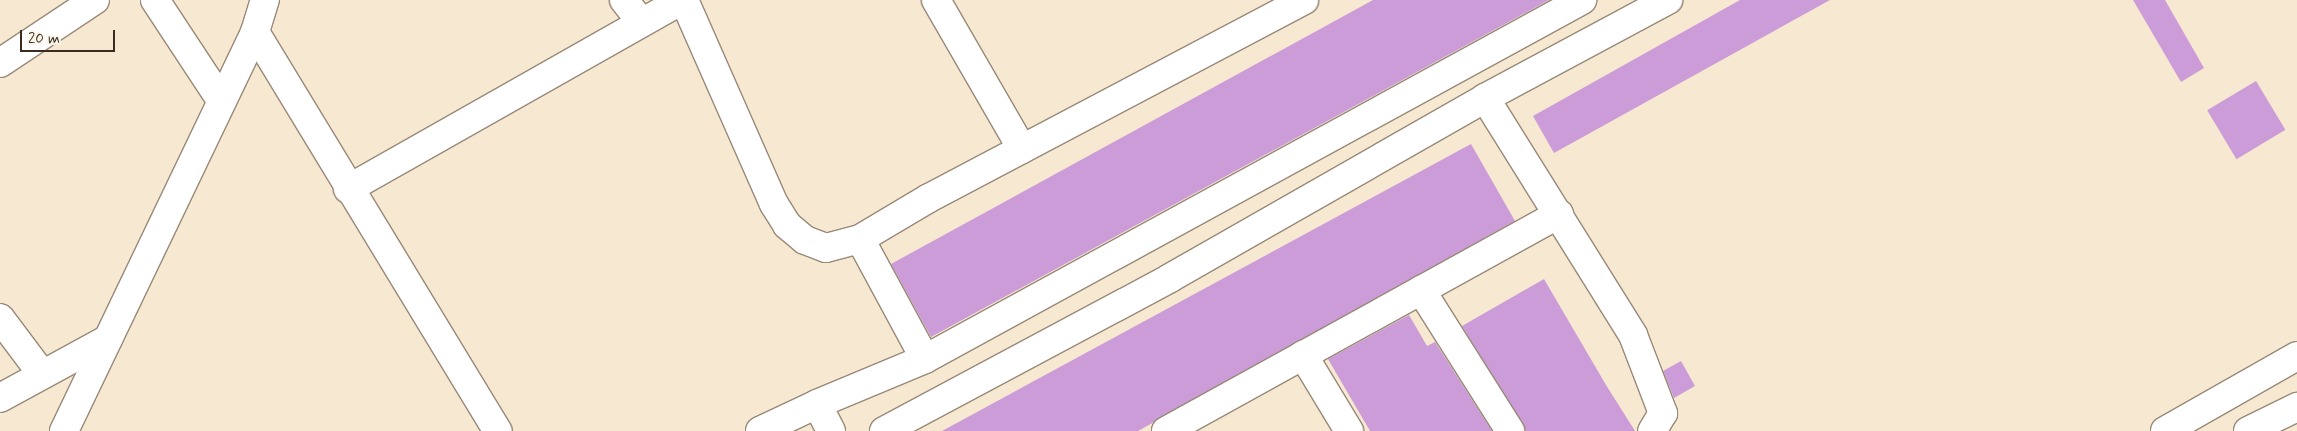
<!DOCTYPE html>
<style>
body{margin:0}
#map{position:relative;width:2297px;height:431px;overflow:hidden;background:#f6e8d1;font-family:Mynerve,sans-serif}
div>[style]{position:absolute}
[style*='--x']{left:calc(var(--x)*1px);top:calc(var(--y)*1px);width:calc(var(--w)*1px);rotate:calc(var(--a)*1deg)}
.building>*{inset:0;background:#cc9cd8;transform-origin:0 0}
.roads{filter:drop-shadow(1px 0 #988978) drop-shadow(-1px 0 #988978) drop-shadow(0 1px #988978) drop-shadow(0 -1px #988978)}
.minor>*{height:28px;margin:-14px;padding:0 14px;transform-origin:14px;border-radius:14px;background:#fff}
span{translate:-50% -50%;white-space:nowrap;text-align:center;line-height:1.15;-webkit-text-stroke:4px #fbf7ec;paint-order:stroke}
.scale{position:absolute;left:20px;top:30px;width:95px;height:22px;box-sizing:border-box;border:2px solid #3b2a1e;border-top:0;padding-left:6px;font-size:15px;line-height:18px;white-space:nowrap;color:#3b2a1e;-webkit-text-stroke:4px #fbf7ec;paint-order:stroke}
</style>
<div id="map">
<div class="building">
<i style="clip-path:polygon(1373px 0,1549px 0,931px 337px,891px 264px)"></i>
<i style="clip-path:polygon(1740px 0,1830px 0,1554px 153px,1533px 116px)"></i>
<i style="clip-path:polygon(2133px 0,2165px 0,2204px 68px,2181px 82px)"></i>
<i style="left:2256px;top:81px;width:57px;height:57px;rotate:59deg"></i>
<i style="clip-path:polygon(1471px 144px,1515px 221px,1138px 431px,942px 431px)"></i>
<i style="clip-path:polygon(1544px 279px,1606px 385px,1635px 431px,1526px 431px,1462px 326px)"></i>
<i style="clip-path:polygon(1409px 315px,1427px 346px,1435px 342px,1492px 431px,1370px 431px,1328px 359px)"></i>
<i style="clip-path:polygon(1681px 361px,1695px 386px,1674px 398px,1663px 371px)"></i>
</div>
<div class="roads">
<div class="minor">
<i style="--x:155;--y:0;--w:120;--a:56.6"></i>
<i style="--x:624;--y:0;--w:28;--a:52"></i>
<i style="--x:684;--y:0;--w:223;--a:66.2"></i>
<i style="--x:774;--y:204;--w:25;--a:58"></i>
<i style="--x:787;--y:225;--w:23;--a:40"></i>
<i style="--x:805;--y:240;--w:22;--a:21"></i>
<i style="--x:826;--y:248;--w:35;--a:-15"></i>
<i style="--x:936;--y:0;--w:172;--a:60"></i>
<i style="--x:255;--y:32;--w:467;--a:58.7"></i>
<i style="--x:0;--y:63;--w:114;--a:-33.6"></i>
<i style="--x:1485;--y:98;--w:279;--a:58"></i>
<i style="--x:1633;--y:335;--w:84;--a:69"></i>
<i style="--x:1663;--y:413;--w:21;--a:121"></i>
<i style="--x:348;--y:189;--w:384;--a:-29.5"></i>
<i style="--x:1421;--y:290;--w:167;--a:57.7"></i>
<i style="--x:0;--y:318;--w:70;--a:53.1"></i>
<i style="--x:1303;--y:355;--w:89;--a:58.8"></i>
<i style="--x:925;--y:359;--w:136;--a:-118.4"></i>
<i style="--x:860;--y:239;--w:80;--a:-30.7"></i>
<i style="--x:929;--y:198;--w:424;--a:-27.8"></i>
<i style="--x:0;--y:398;--w:123;--a:-28.6"></i>
<i style="--x:64;--y:431;--w:442;--a:-64.4"></i>
<i style="--x:255;--y:32;--w:34;--a:-73"></i>
<i style="--x:760;--y:431;--w:63;--a:-25.3"></i>
<i style="--x:831;--y:431;--w:30;--a:-117"></i>
<i style="--x:817;--y:404;--w:117;--a:-22.6"></i>
<i style="--x:925;--y:359;--w:749;--a:-28.65"></i>
<i style="--x:884;--y:431;--w:324;--a:-28.1"></i>
<i style="--x:1170;--y:278;--w:363;--a:-29.7"></i>
<i style="--x:1485;--y:98;--w:208;--a:-28.2"></i>
<i style="--x:1166;--y:431;--w:449;--a:-28.9"></i>
<i style="--x:2165;--y:431;--w:152;--a:-29.6"></i>
<i style="--x:2248;--y:431;--w:55;--a:-26.1"></i>
</div>
</div>
<div class="scale">20 m</div>
</div>
